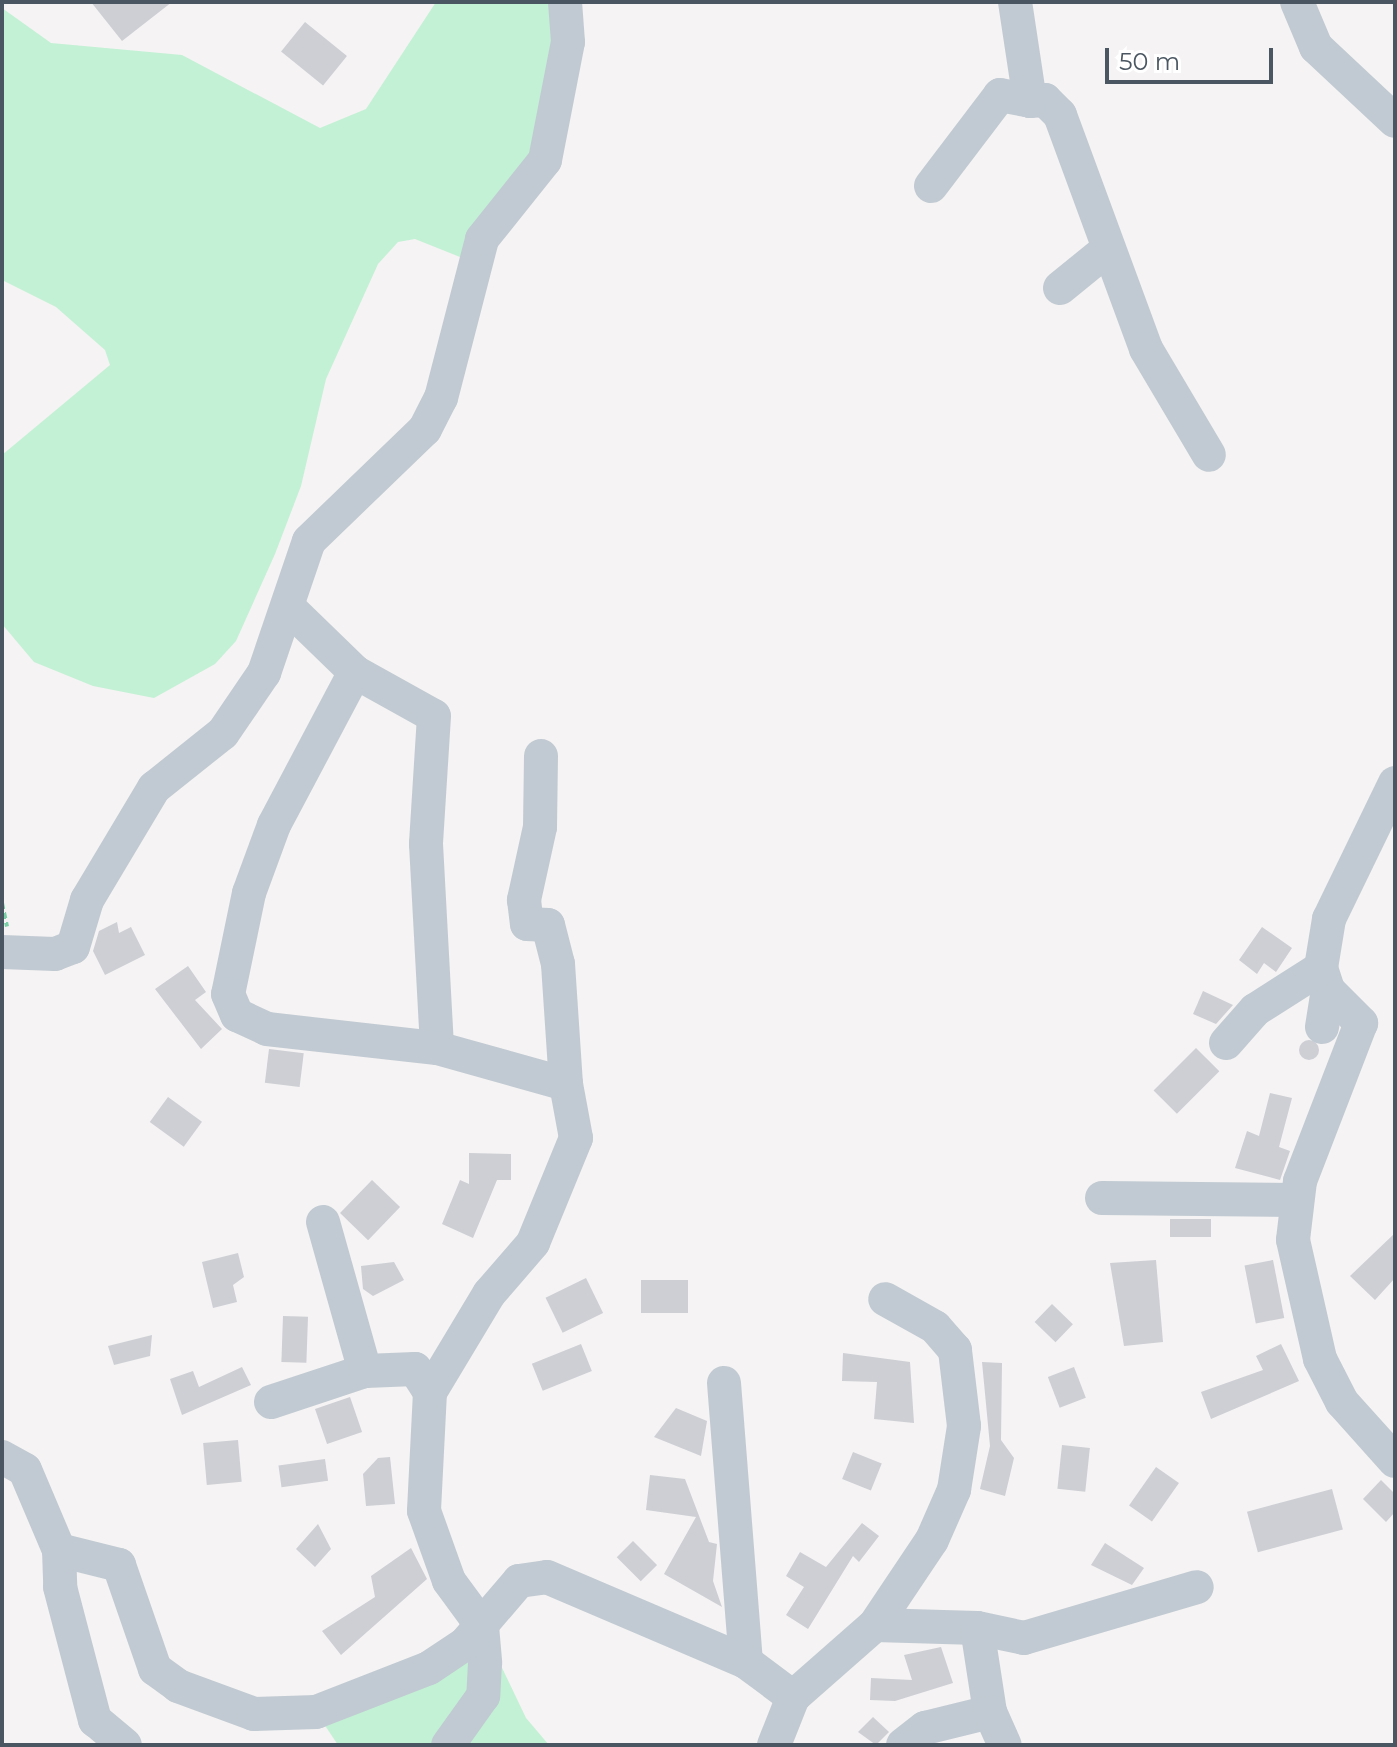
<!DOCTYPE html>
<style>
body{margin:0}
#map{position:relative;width:1397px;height:1747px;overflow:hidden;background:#f5f3f3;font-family:Montserrat,sans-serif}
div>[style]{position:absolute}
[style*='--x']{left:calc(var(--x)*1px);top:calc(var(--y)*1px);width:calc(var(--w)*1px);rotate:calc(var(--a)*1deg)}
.green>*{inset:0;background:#c3f1d5}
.building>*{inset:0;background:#cdcfd5;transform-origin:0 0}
.round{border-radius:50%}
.path>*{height:4px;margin-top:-2px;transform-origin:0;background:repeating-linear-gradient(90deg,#7ad0a6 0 6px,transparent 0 10px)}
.minor>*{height:34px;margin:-17px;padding:0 17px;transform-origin:17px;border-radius:17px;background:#c1cad2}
span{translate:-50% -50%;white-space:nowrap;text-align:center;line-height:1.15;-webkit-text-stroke:7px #fff;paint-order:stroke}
.frame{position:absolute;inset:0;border:4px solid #4a5661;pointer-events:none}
.scale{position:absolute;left:1105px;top:48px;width:168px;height:36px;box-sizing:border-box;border:4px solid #4a5661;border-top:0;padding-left:10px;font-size:24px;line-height:28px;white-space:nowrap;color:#4a5661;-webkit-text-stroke:6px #fff;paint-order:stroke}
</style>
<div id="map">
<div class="green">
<i style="clip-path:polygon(436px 2px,565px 2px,545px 160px,475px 263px,415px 239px,398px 242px,378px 264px,326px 379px,301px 486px,275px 554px,236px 641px,215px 664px,154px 698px,93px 686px,34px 662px,2px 624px,2px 455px,110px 365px,105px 350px,56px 307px,2px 280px,2px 8px,51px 43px,182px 55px,320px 128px,366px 109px)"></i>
<i style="clip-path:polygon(482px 1626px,526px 1718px,549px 1745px,338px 1745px,316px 1712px)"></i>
</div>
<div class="building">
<i style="clip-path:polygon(91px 2px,172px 2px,122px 41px)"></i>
<i style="left:305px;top:22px;width:54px;height:38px;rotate:39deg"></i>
<i style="clip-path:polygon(117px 922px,119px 933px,131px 927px,145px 955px,105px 975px,93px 951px,99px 931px)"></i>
<i style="clip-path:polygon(1262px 927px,1292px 948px,1276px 972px,1264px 963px,1257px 974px,1239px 960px)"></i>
<i style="clip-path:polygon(188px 966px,206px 992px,195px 1000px,222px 1029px,201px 1049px,155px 989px)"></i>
<i style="clip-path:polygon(1203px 991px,1233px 1005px,1216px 1024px,1193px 1014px)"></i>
<i class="round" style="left:1299px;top:1040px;width:20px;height:20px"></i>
<i style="left:1196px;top:1048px;width:33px;height:60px;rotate:45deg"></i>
<i style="left:269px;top:1049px;width:35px;height:34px;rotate:7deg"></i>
<i style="clip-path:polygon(1270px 1093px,1292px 1098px,1279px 1147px,1290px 1151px,1280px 1180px,1235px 1168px,1247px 1131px,1259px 1136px)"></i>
<i style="left:168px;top:1097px;width:42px;height:31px;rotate:36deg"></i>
<i style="clip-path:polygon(469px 1153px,511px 1154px,511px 1180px,497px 1180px,473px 1238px,442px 1224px,460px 1180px,469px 1184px)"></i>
<i style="left:372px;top:1180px;width:39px;height:46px;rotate:44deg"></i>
<i style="left:1170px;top:1219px;width:41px;height:18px"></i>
<i style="clip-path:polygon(1395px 1233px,1395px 1278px,1375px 1300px,1350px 1276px)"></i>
<i style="clip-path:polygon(238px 1253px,244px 1277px,233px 1285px,237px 1302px,213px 1308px,202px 1262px)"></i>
<i style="clip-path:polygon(1156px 1260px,1163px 1342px,1124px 1346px,1110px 1263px)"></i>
<i style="left:1273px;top:1260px;width:59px;height:29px;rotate:79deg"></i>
<i style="clip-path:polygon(394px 1262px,404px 1280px,373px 1296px,363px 1289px,361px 1266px)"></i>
<i style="left:586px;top:1278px;width:39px;height:45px;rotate:64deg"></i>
<i style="left:641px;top:1280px;width:47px;height:33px"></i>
<i style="left:1052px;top:1304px;width:29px;height:25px;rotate:44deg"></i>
<i style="left:283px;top:1316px;width:25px;height:46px;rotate:2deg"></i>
<i style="clip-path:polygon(152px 1335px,150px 1356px,114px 1365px,108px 1346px)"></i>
<i style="left:581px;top:1344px;width:29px;height:53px;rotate:68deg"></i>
<i style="clip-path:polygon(1281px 1344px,1299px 1381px,1211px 1419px,1201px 1392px,1263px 1370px,1256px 1356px)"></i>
<i style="clip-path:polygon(843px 1353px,910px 1362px,914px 1423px,874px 1419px,877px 1382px,842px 1381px)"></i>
<i style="clip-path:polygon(982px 1362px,1002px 1363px,1001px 1440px,1014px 1458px,1005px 1496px,980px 1489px,990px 1446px)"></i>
<i style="clip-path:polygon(242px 1367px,251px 1385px,182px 1415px,170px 1379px,193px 1371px,199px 1387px)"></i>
<i style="left:1074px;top:1367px;width:33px;height:28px;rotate:69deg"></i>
<i style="left:350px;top:1397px;width:37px;height:37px;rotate:71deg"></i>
<i style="clip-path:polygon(676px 1408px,707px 1421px,701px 1456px,654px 1437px)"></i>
<i style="left:238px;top:1440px;width:42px;height:35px;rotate:85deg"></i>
<i style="left:1062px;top:1445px;width:28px;height:44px;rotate:6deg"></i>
<i style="left:853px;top:1452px;width:31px;height:29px;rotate:22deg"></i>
<i style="clip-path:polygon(390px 1457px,395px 1504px,366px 1506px,363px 1474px,378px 1458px)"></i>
<i style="left:325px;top:1459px;width:22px;height:47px;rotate:82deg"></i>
<i style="left:1156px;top:1467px;width:28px;height:47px;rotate:35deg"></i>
<i style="clip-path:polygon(650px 1475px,685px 1479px,709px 1542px,717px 1544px,713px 1581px,722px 1607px,664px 1574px,696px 1517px,646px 1510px)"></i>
<i style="clip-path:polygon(1381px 1480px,1395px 1494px,1395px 1512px,1386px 1522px,1363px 1499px)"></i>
<i style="left:1332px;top:1489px;width:42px;height:88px;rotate:75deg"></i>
<i style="clip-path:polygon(862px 1523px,879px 1536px,859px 1562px,853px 1556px,808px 1629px,786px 1615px,804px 1587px,786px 1576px,800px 1552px,826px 1567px)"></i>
<i style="clip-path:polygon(318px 1524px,331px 1549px,315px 1567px,296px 1549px)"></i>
<i style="left:633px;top:1541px;width:34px;height:23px;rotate:45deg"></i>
<i style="clip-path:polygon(1105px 1543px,1144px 1568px,1132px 1585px,1091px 1565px)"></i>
<i style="clip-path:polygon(411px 1548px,427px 1579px,341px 1655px,322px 1631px,375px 1597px,371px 1576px)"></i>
<i style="clip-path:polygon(941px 1647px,953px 1683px,895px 1701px,870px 1700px,871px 1678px,912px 1680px,904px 1655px)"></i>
<i style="clip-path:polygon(873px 1717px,889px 1732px,876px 1745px,858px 1732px)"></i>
</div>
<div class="path">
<i style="--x:2;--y:903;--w:24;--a:78"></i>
</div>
<div class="minor">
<i style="--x:1297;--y:2;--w:49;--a:67.1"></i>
<i style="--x:1316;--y:47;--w:108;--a:43.1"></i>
<i style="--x:1030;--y:101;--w:15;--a:-4"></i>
<i style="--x:1045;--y:100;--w:21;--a:45"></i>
<i style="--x:1060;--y:115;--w:249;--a:69.8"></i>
<i style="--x:1146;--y:349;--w:123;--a:59.3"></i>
<i style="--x:931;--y:186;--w:114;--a:-52.8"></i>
<i style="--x:1000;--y:95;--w:31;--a:11"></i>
<i style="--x:1030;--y:101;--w:100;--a:-98.6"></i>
<i style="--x:1060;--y:288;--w:62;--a:-39.1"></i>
<i style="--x:288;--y:607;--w:93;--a:44.1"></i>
<i style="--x:355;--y:672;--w:90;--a:29.1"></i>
<i style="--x:434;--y:716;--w:128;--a:93.6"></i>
<i style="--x:426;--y:844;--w:204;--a:86.9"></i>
<i style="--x:355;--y:672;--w:173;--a:117.9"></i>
<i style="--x:274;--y:825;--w:72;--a:110.2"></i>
<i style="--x:249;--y:893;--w:103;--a:101.7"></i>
<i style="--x:228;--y:994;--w:23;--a:67"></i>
<i style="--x:237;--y:1015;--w:33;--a:25"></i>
<i style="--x:267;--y:1029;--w:171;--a:6.4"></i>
<i style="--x:437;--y:1048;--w:134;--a:15.6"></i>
<i style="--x:566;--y:1084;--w:55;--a:79.5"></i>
<i style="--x:576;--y:1138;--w:113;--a:112.3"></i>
<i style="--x:533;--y:1243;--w:67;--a:130.8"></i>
<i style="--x:489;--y:1294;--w:114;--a:121"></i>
<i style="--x:430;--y:1392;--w:119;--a:92.9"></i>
<i style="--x:424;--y:1511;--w:74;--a:70.3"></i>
<i style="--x:449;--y:1581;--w:56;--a:53.7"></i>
<i style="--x:482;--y:1626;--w:37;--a:85"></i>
<i style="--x:485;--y:1663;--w:33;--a:93"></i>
<i style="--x:483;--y:1696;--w:60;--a:125.5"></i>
<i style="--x:541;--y:756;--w:71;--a:90.8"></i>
<i style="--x:540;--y:827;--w:75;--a:102.4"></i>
<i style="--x:524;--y:900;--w:24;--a:83"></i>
<i style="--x:527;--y:924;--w:21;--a:3"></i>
<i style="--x:548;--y:925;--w:40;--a:75.6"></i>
<i style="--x:558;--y:964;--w:120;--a:86.2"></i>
<i style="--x:1395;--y:783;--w:151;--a:115.9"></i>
<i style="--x:1329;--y:919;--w:50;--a:99.3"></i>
<i style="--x:1321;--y:968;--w:23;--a:72"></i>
<i style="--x:1328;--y:990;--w:47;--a:45"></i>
<i style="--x:1361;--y:1023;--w:169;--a:111.1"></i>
<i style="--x:1300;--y:1181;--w:59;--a:96.8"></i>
<i style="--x:1293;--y:1240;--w:122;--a:77.2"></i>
<i style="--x:1320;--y:1359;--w:48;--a:62.9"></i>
<i style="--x:1342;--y:1402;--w:79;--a:48.1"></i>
<i style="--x:2;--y:952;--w:53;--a:2.2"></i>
<i style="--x:55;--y:954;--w:19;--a:-21"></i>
<i style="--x:73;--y:947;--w:49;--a:-73.4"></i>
<i style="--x:87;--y:900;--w:131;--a:-59.1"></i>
<i style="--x:154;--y:788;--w:88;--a:-38.6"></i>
<i style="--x:223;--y:733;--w:73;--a:-55.7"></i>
<i style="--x:264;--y:673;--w:139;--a:-71.2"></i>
<i style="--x:309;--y:541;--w:161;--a:-44"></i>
<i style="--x:425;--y:429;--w:35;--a:-63"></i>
<i style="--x:441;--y:398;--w:164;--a:-75.5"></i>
<i style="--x:482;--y:239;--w:101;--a:-51.4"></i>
<i style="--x:545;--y:160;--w:120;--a:-79"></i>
<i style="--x:568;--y:42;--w:40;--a:-94.3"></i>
<i style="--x:1322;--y:1027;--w:37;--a:-81"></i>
<i style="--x:1226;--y:1043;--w:44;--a:-48.7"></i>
<i style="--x:1255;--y:1010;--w:78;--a:-32.5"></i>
<i style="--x:1102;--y:1198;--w:193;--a:0.6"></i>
<i style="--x:323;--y:1222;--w:155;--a:74.3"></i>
<i style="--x:724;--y:1383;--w:280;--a:85.5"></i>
<i style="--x:271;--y:1402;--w:99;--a:-18.3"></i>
<i style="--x:365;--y:1371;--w:50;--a:-2.3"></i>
<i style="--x:415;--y:1369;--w:27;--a:57"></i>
<i style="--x:2;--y:1457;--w:26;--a:29"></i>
<i style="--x:25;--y:1470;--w:87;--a:67"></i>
<i style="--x:59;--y:1550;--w:37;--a:88"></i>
<i style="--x:60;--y:1587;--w:138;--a:75.3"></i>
<i style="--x:95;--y:1720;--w:39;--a:40"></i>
<i style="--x:59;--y:1550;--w:62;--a:14"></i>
<i style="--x:119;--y:1565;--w:110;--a:70.9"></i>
<i style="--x:155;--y:1669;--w:29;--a:36"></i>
<i style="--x:178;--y:1686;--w:81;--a:20.2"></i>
<i style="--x:254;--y:1714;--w:62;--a:-1.8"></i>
<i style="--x:316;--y:1712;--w:121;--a:-21.3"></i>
<i style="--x:429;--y:1668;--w:43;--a:-33.7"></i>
<i style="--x:465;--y:1644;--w:83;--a:-49.4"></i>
<i style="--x:519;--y:1581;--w:28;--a:-8"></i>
<i style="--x:547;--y:1577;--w:216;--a:23.1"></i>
<i style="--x:746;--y:1662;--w:59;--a:36.7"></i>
<i style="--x:875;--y:1625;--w:102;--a:1.7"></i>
<i style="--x:977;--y:1628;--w:48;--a:12"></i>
<i style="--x:1024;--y:1638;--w:180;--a:-16.4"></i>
<i style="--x:977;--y:1628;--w:85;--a:81.2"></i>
<i style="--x:774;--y:1745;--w:52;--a:-68.4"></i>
<i style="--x:793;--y:1697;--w:109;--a:-41.3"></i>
<i style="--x:875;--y:1625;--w:102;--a:-56.2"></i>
<i style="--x:932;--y:1540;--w:55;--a:-66.3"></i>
<i style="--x:954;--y:1490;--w:65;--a:-81.1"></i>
<i style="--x:964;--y:1426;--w:77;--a:-96.8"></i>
<i style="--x:955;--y:1350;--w:30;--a:-131"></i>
<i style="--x:935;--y:1327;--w:57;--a:-150.8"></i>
<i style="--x:903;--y:1745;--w:28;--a:-38"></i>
<i style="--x:925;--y:1728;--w:67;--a:-13.8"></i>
<i style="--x:990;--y:1712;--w:36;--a:66"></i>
</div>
<div class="frame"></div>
<div class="scale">50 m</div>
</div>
